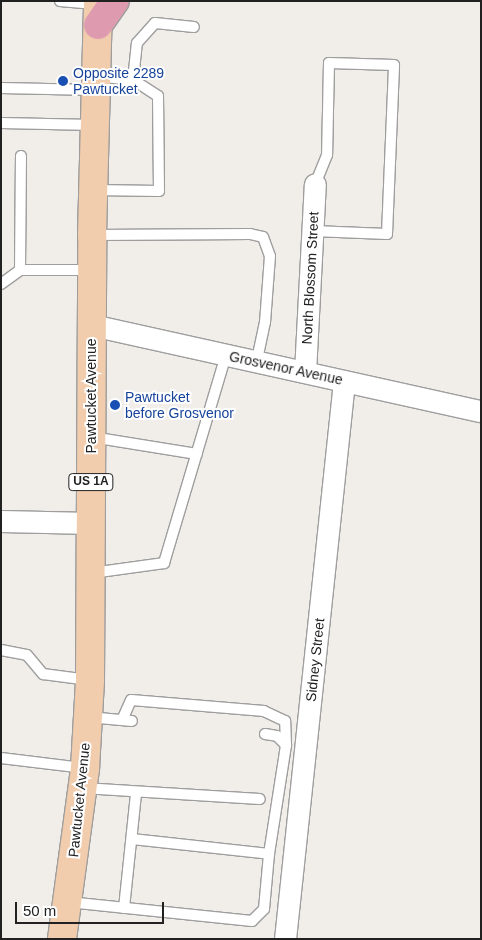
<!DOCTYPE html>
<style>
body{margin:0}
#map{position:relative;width:482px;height:940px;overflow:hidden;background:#f1ede9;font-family:Arial,sans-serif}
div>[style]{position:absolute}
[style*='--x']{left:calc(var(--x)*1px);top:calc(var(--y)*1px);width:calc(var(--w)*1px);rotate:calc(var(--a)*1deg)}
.roads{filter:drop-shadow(1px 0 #9e9e9e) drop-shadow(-1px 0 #9e9e9e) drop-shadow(0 1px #9e9e9e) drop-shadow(0 -1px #9e9e9e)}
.service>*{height:10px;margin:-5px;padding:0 5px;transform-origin:5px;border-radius:5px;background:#fff}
.minor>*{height:21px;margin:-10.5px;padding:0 10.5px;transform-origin:10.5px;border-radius:10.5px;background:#fff}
.primary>*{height:28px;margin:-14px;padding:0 14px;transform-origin:14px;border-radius:14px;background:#f2cdad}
.motorway>*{height:28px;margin:-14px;padding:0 14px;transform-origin:14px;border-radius:14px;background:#de9baf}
.dots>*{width:14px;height:14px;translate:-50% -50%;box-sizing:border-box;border:2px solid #fff;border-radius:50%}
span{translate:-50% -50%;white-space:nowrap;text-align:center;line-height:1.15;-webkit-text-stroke:4px #fff;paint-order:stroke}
.shield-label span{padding:1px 4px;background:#fff;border:1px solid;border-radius:4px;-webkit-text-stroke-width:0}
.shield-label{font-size:12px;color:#212121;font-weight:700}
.transit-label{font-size:14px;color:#164399}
.left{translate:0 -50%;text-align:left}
.street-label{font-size:14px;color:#212121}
.frame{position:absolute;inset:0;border:2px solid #212121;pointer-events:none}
.scale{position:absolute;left:15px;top:902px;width:149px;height:22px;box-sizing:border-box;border:2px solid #212121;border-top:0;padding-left:6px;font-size:15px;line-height:18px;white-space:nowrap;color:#212121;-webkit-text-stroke:4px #fff;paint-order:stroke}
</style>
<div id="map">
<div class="roads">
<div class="service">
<i style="--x:60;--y:1;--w:37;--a:5"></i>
<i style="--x:133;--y:80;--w:37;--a:-84"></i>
<i style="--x:137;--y:43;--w:27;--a:-48"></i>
<i style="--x:155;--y:23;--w:39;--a:6"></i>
<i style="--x:1;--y:88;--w:94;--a:1.2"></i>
<i style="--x:1;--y:123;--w:93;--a:1.2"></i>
<i style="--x:94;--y:190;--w:65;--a:0.9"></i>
<i style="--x:159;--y:191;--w:95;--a:-90.6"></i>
<i style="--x:158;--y:96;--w:30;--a:-147"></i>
<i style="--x:133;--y:80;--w:36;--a:-174"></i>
<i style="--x:313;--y:231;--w:74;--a:2.3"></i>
<i style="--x:387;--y:234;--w:169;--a:-87.6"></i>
<i style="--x:394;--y:65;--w:65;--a:-178.2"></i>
<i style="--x:329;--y:63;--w:92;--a:91.2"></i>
<i style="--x:327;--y:155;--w:31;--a:112"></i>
<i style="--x:93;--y:235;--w:157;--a:-0.4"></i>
<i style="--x:250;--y:234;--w:13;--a:13"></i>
<i style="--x:263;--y:237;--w:20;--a:70"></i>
<i style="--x:270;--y:256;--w:66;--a:94.3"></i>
<i style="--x:265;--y:322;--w:40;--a:102"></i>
<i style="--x:20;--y:270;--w:71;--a:0"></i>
<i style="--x:1;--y:284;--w:24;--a:-36"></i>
<i style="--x:20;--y:270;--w:114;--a:-89.5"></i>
<i style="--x:92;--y:437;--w:106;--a:9.2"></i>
<i style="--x:92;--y:573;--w:73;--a:-7.9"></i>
<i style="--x:164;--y:563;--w:217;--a:-73.4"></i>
<i style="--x:1;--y:650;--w:26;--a:11"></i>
<i style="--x:27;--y:655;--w:25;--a:50"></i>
<i style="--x:43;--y:674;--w:46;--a:7.4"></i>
<i style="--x:88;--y:717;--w:44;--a:5.2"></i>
<i style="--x:265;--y:734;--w:12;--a:9"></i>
<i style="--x:277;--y:736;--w:13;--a:45"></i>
<i style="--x:1;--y:758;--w:84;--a:6.9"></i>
<i style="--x:83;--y:788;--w:177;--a:3.6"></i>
<i style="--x:132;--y:839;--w:138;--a:6.2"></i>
<i style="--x:68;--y:902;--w:185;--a:5.9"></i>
<i style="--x:252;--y:921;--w:17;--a:-45"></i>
<i style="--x:264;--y:909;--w:55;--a:-84.8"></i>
<i style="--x:269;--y:854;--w:110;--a:-81.1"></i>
<i style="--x:286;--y:745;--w:24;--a:-92"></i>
<i style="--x:285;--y:721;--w:23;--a:-155"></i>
<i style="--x:264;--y:711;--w:133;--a:-175.3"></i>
<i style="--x:131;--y:700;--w:22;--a:114"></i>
<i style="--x:124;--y:908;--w:116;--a:-84"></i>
</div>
<div class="minor">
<i style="--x:92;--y:325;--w:398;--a:12.5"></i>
<i style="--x:305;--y:372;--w:188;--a:-87"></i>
<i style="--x:1;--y:521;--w:90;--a:1.3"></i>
<i style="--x:285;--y:939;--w:561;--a:-83.96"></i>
</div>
<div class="primary">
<i style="--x:62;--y:939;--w:173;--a:-82.3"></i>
<i style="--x:85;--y:768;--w:88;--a:-86.7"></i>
<i style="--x:90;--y:680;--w:445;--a:-89.7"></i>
<i style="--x:92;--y:235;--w:234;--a:-88.5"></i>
</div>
<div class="motorway">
<i style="--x:98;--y:25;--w:29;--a:-55"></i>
</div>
</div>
<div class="dots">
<i style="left:63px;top:81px;background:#1a4fb4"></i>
<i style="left:115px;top:405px;background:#1a4fb4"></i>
</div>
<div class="shield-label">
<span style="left:91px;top:482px">US 1A</span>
</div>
<div class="transit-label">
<span class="left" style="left:73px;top:81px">Opposite 2289<br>Pawtucket</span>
<span class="left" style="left:125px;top:405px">Pawtucket<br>before Grosvenor</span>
</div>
<div class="street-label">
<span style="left:310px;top:278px;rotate:-87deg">North Blossom Street</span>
<span style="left:286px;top:368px;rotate:12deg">Grosvenor Avenue</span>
<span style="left:91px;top:396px;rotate:-90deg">Pawtucket Avenue</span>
<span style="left:315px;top:660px;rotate:-84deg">Sidney Street</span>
<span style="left:79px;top:800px;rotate:-84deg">Pawtucket Avenue</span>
</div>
<div class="frame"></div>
<div class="scale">50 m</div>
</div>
